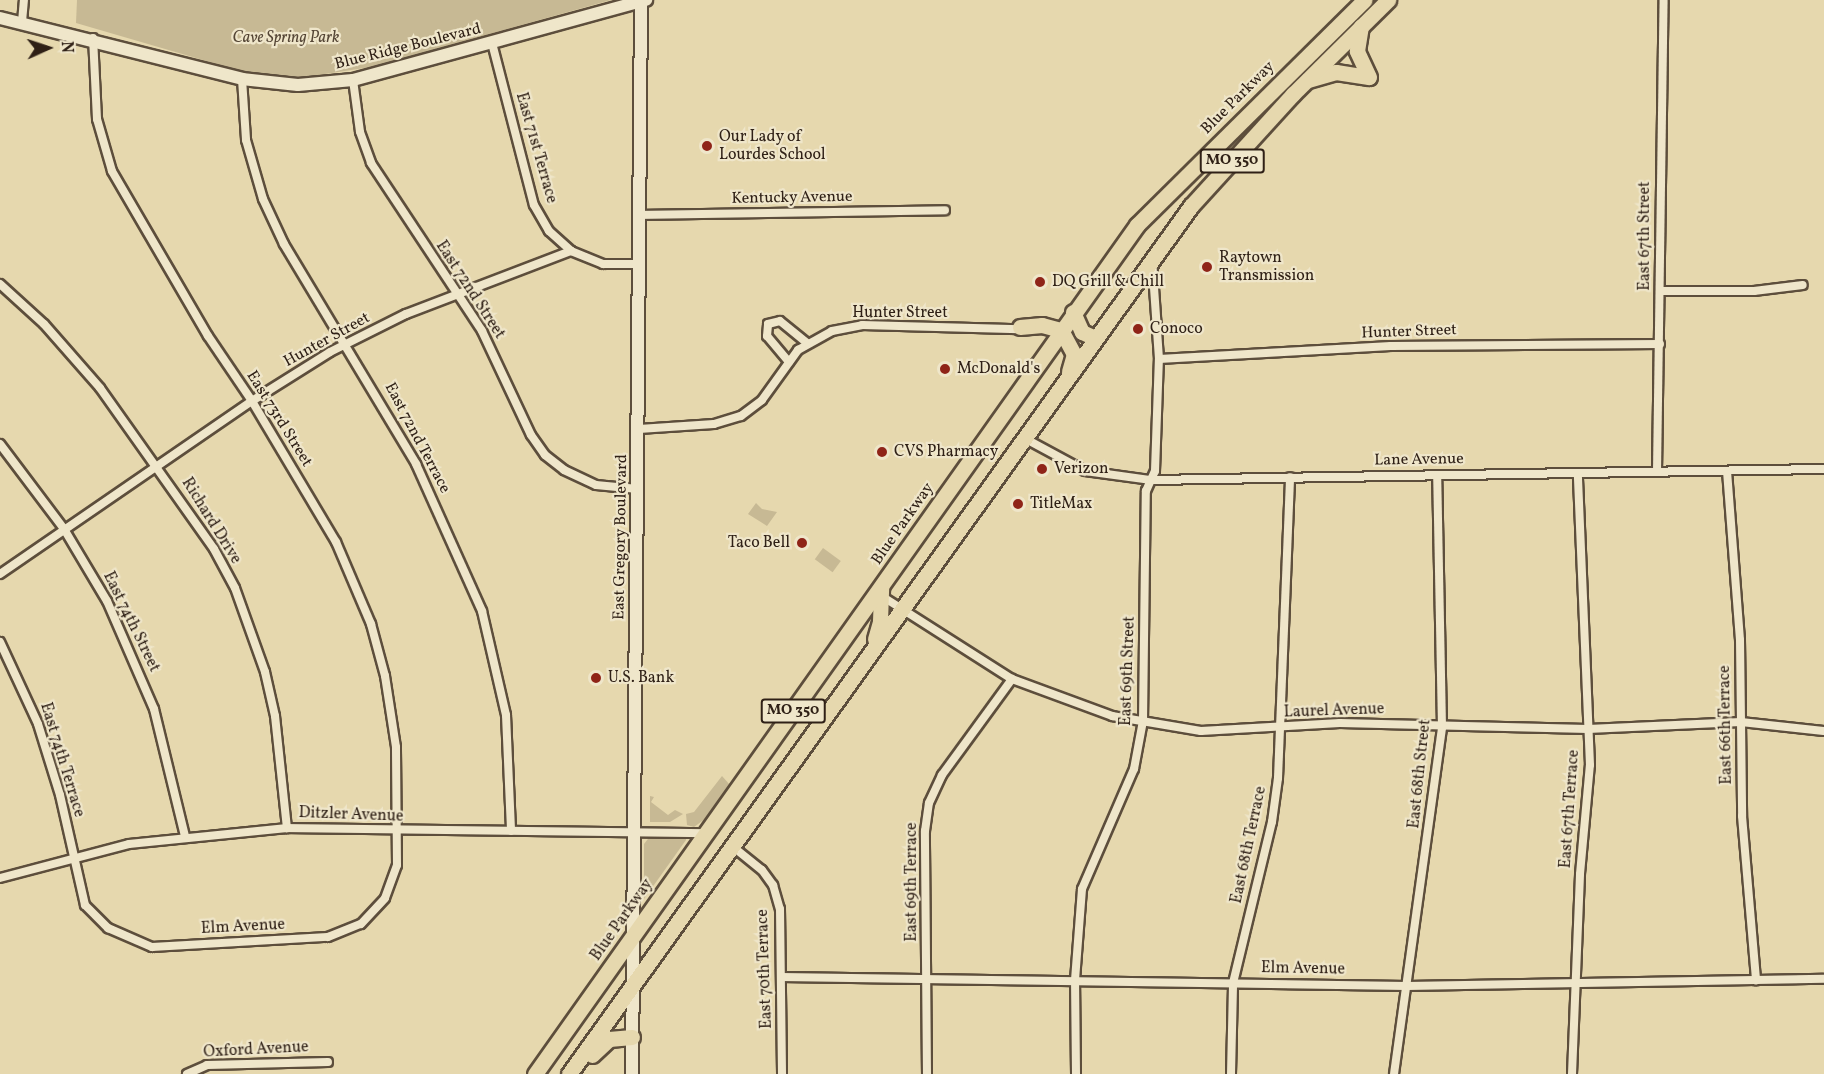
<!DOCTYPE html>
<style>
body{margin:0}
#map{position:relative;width:1824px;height:1074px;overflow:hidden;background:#e6d8ae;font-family:Vollkorn,serif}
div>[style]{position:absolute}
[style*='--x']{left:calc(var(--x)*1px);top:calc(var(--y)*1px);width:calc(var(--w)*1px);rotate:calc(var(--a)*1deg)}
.green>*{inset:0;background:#c7b994;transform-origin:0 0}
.roads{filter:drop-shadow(2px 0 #5d4e3c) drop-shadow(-2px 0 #5d4e3c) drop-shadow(0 2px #5d4e3c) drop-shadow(0 -2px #5d4e3c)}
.street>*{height:8px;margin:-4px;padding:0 4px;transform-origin:4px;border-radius:4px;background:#efe6ca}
.secondary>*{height:12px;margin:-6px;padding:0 6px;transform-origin:6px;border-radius:6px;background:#efe6ca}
.highway>*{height:15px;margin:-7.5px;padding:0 7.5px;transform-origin:7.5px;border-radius:7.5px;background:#e6d8ae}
.dots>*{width:16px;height:16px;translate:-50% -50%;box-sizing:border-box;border:3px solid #efe6ca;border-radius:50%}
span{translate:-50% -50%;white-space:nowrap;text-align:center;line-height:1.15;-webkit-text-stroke:4.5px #efe6ca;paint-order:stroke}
.shield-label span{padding:2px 4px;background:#efe6ca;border:2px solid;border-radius:4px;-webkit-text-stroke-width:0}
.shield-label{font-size:15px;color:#2f2016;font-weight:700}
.park-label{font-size:16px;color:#554636;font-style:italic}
.street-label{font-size:16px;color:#2f2016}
.poi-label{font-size:16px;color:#2f2016}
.left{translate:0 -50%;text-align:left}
.right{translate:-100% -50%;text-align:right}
.north{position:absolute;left:18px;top:18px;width:60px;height:60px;-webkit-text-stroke:4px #efe6ca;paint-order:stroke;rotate:87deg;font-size:16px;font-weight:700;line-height:24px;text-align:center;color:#2f2016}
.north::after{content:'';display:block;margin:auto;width:21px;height:27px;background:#2f2016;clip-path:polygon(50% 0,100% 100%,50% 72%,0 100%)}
</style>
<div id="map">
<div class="green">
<i style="clip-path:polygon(77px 0,611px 0,371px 67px,292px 79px,244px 72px,76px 23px)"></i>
<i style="clip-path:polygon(756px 503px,762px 509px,777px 512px,767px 526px,748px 514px)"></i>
<i style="left:823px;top:548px;width:22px;height:14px;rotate:36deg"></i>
<i style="clip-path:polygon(722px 776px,730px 785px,709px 816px,694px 827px,687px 825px,686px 814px,694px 812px)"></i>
<i style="clip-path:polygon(650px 796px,654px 797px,651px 802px,668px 815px,675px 810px,683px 814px,670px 822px,650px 822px)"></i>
<i style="clip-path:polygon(651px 835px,686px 836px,686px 840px,644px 899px,644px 844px)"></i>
</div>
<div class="roads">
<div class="street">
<i style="--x:22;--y:22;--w:22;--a:-85"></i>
<i style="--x:492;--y:43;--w:167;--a:75.5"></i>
<i style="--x:534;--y:205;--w:30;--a:60"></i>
<i style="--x:549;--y:231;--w:30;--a:42"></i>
<i style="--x:242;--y:79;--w:61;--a:86.2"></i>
<i style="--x:246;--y:140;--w:61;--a:73.9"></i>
<i style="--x:263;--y:199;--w:50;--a:65"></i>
<i style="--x:284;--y:244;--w:257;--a:59"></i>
<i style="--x:416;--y:464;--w:161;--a:65.8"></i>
<i style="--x:482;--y:611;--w:107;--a:77"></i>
<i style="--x:506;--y:715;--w:116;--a:87.5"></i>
<i style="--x:353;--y:80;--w:52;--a:82.3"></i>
<i style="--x:360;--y:132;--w:33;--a:70"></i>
<i style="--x:371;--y:163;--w:201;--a:56.5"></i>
<i style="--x:482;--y:331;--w:115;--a:64.8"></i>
<i style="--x:531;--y:435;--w:24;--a:55"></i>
<i style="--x:545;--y:455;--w:24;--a:38"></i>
<i style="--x:564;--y:470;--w:35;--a:25"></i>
<i style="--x:596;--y:485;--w:42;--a:5.4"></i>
<i style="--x:640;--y:215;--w:305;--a:-0.9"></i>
<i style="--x:0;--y:284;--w:59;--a:42.3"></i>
<i style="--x:44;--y:324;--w:85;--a:48.8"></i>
<i style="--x:100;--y:388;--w:197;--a:54.7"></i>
<i style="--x:214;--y:549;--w:44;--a:61.7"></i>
<i style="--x:235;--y:588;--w:89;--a:70.3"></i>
<i style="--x:265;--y:672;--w:45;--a:77.2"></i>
<i style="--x:275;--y:716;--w:113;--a:83.9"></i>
<i style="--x:1660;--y:291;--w:94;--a:0"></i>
<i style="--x:1754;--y:291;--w:49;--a:-7"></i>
<i style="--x:1159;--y:359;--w:232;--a:-3.2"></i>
<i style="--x:1391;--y:346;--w:269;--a:-0.4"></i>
<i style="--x:789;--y:362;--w:34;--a:-130"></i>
<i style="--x:767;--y:336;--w:12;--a:-85"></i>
<i style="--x:768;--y:324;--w:12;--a:-14"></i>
<i style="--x:780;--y:321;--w:35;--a:39"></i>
<i style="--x:639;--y:429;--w:75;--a:-3.8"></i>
<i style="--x:714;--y:424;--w:28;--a:-17"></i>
<i style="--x:741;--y:416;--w:26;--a:-37"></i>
<i style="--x:762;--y:400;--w:62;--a:-54.2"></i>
<i style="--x:798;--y:350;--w:39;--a:-29"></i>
<i style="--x:832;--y:331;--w:31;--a:-11"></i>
<i style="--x:862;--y:325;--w:158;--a:1.5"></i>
<i style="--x:1024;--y:438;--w:69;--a:28.4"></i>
<i style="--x:1085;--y:471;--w:67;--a:7.8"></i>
<i style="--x:1151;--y:480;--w:673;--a:-0.94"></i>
<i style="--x:0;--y:444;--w:106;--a:53"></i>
<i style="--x:64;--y:529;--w:84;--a:59.2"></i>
<i style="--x:107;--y:601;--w:118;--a:66.5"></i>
<i style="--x:154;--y:709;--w:131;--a:76.3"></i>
<i style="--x:1727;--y:471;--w:169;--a:85.6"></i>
<i style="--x:1740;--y:640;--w:176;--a:89.3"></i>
<i style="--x:1742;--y:816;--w:165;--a:85.1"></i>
<i style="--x:1657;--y:472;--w:472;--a:-89.2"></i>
<i style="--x:0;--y:574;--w:306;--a:-34.5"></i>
<i style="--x:252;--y:401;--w:92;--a:-32.1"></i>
<i style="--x:330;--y:352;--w:85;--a:-26.6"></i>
<i style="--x:406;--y:314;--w:177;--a:-20.9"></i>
<i style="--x:571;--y:251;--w:35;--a:22"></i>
<i style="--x:603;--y:264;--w:36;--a:0"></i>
<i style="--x:880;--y:595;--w:156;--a:32.5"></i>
<i style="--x:1012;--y:679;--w:107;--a:20.3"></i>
<i style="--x:1112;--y:716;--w:90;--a:9.6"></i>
<i style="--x:1201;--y:731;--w:139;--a:-3.3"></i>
<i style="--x:1340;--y:723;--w:248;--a:1.4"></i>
<i style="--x:1588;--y:729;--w:153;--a:-2.6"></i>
<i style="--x:1741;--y:722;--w:83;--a:6.2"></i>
<i style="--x:0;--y:642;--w:90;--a:65.1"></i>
<i style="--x:38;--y:724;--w:74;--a:72.8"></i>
<i style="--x:60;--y:795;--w:113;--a:77.2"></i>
<i style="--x:85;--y:905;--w:33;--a:45"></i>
<i style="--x:108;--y:928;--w:48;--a:23.4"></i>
<i style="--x:152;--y:947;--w:176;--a:-3.3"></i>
<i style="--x:328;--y:937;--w:35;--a:-22"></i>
<i style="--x:361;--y:924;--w:35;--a:-47"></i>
<i style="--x:385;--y:898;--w:35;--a:-70"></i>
<i style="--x:397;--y:865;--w:118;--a:-90.5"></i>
<i style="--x:396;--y:747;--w:72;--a:-98.8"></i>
<i style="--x:385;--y:676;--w:54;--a:-105.1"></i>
<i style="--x:371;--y:624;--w:89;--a:-113.1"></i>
<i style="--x:336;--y:542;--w:164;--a:-120.8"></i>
<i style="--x:252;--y:401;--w:78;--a:-124.1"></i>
<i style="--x:208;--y:336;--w:191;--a:-120.2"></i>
<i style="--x:112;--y:171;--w:54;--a:-106.1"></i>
<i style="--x:97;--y:119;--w:81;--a:-92.8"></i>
<i style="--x:732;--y:846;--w:38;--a:39"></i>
<i style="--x:762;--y:870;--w:19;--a:54"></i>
<i style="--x:773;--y:885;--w:25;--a:74"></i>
<i style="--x:780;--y:909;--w:165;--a:89.3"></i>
<i style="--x:0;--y:878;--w:133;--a:-14.8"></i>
<i style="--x:129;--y:844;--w:159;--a:-5.8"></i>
<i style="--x:287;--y:828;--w:419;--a:0.7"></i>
<i style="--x:781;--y:977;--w:626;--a:0.82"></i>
<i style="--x:1407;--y:986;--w:417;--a:-1"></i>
<i style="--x:187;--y:1074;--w:22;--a:-24"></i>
<i style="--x:207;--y:1065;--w:121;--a:-1.4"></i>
<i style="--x:927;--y:1074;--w:243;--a:-90.5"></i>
<i style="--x:925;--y:831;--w:28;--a:-82"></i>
<i style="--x:929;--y:803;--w:31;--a:-65"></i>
<i style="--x:942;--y:775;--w:119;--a:-53.9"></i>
<i style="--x:1076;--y:1074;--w:94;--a:-90.6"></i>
<i style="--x:1075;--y:980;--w:91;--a:-85.6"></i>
<i style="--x:1082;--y:889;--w:131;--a:-66.6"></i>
<i style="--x:1134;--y:769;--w:49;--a:-79.4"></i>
<i style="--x:1143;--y:721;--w:230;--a:-89.3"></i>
<i style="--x:1146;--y:491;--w:22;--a:-66"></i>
<i style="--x:1155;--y:471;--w:112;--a:-88"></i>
<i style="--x:1159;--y:359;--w:99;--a:-94"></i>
<i style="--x:1231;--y:1074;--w:91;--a:-88.7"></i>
<i style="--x:1233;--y:983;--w:166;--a:-76.4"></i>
<i style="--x:1272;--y:822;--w:44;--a:-82.2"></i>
<i style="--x:1278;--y:778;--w:301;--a:-87.7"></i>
<i style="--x:1394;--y:1074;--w:350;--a:-82.1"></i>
<i style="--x:1442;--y:727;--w:252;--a:-91.1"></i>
<i style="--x:1572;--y:1074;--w:200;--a:-87.7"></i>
<i style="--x:1580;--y:874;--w:109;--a:-84.8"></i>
<i style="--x:1590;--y:765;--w:292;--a:-92.4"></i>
</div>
<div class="secondary">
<i style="--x:0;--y:18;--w:250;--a:14.1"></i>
<i style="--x:242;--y:79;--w:56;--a:6.1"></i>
<i style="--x:298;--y:85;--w:55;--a:-5.2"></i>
<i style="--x:353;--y:80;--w:304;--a:-15.3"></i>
<i style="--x:632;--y:1074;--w:1074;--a:-89.52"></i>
</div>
<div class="highway">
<i style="--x:1308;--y:80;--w:29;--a:-16"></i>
<i style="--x:1336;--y:72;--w:33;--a:9"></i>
<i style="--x:1369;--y:77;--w:29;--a:-115"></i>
<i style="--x:1357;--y:51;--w:25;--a:-81"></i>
<i style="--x:1073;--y:312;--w:22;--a:66"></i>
<i style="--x:1082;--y:332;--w:14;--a:25"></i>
<i style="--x:1020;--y:327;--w:22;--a:-5"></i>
<i style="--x:1042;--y:325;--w:20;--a:15"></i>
<i style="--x:1061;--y:330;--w:27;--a:62"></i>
<i style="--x:1074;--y:354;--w:18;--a:106"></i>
<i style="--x:875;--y:639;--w:19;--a:-74"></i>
<i style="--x:880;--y:621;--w:34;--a:-88"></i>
<i style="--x:592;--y:1055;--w:23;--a:-43"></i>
<i style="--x:609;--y:1039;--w:23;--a:-5"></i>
<i style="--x:535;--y:1074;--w:1041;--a:-54.66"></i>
<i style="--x:1137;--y:225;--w:320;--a:-44.7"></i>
<i style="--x:569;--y:1074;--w:1068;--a:-54.38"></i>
<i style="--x:1191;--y:206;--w:151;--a:-47.7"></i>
<i style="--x:1293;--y:94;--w:134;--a:-44.7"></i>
</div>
</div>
<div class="dots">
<i style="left:707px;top:146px;background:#8f2418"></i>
<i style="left:1207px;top:267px;background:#8f2418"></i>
<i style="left:1040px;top:282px;background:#8f2418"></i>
<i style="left:1138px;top:329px;background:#8f2418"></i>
<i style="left:945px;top:369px;background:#8f2418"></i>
<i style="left:882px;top:452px;background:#8f2418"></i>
<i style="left:1042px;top:469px;background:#8f2418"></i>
<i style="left:1018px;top:504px;background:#8f2418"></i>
<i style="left:802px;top:543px;background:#8f2418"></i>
<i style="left:596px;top:678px;background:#8f2418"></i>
</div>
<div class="shield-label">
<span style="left:1232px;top:161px">MO 350</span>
<span style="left:793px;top:711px">MO 350</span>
</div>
<div class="park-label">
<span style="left:286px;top:38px">Cave Spring Park</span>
</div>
<div class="street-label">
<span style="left:408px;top:47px;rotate:-14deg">Blue Ridge Boulevard</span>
<span style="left:1238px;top:98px;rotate:-45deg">Blue Parkway</span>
<span style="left:536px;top:148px;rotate:74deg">East 71st Terrace</span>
<span style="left:792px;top:198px;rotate:-1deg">Kentucky Avenue</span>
<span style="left:1645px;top:236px;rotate:-90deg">East 67th Street</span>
<span style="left:470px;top:290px;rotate:57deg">East 72nd Street</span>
<span style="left:900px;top:313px">Hunter Street</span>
<span style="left:1409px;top:332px;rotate:-2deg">Hunter Street</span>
<span style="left:327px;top:340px;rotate:-29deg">Hunter Street</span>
<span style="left:279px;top:419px;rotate:58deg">East 73rd Street</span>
<span style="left:417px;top:438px;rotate:62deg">East 72nd Terrace</span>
<span style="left:1419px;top:460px;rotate:-1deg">Lane Avenue</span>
<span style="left:211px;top:521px;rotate:58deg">Richard Drive</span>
<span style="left:903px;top:524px;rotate:-55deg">Blue Parkway</span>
<span style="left:621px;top:537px;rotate:-89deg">East Gregory Boulevard</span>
<span style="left:131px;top:622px;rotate:64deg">East 74th Street</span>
<span style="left:1128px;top:671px;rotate:-88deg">East 69th Street</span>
<span style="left:1334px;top:711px;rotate:-2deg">Laurel Avenue</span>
<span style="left:1726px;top:725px;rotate:-91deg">East 66th Terrace</span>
<span style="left:62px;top:760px;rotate:73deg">East 74th Terrace</span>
<span style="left:1420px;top:774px;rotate:-84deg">East 68th Street</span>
<span style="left:1570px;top:809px;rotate:-86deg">East 67th Terrace</span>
<span style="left:351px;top:815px;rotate:2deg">Ditzler Avenue</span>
<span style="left:1249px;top:845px;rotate:-78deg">East 68th Terrace</span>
<span style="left:912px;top:882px;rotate:-90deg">East 69th Terrace</span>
<span style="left:622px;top:920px;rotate:-55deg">Blue Parkway</span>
<span style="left:243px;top:927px;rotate:-3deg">Elm Avenue</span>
<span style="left:765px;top:969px;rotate:-92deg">East 70th Terrace</span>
<span style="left:1303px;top:969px;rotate:1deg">Elm Avenue</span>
<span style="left:256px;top:1050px;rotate:-3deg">Oxford Avenue</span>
</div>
<div class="poi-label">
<span class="left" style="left:719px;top:146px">Our Lady of<br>Lourdes School</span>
<span class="left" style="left:1219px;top:267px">Raytown<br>Transmission</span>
<span class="left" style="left:1052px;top:282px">DQ Grill &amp; Chill</span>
<span class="left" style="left:1150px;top:329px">Conoco</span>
<span class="left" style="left:957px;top:369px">McDonald's</span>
<span class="left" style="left:894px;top:452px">CVS Pharmacy</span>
<span class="left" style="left:1054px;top:469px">Verizon</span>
<span class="left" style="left:1030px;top:504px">TitleMax</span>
<span class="right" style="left:790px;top:543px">Taco Bell</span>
<span class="left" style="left:608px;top:678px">U.S. Bank</span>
</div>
<div class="north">N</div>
</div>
